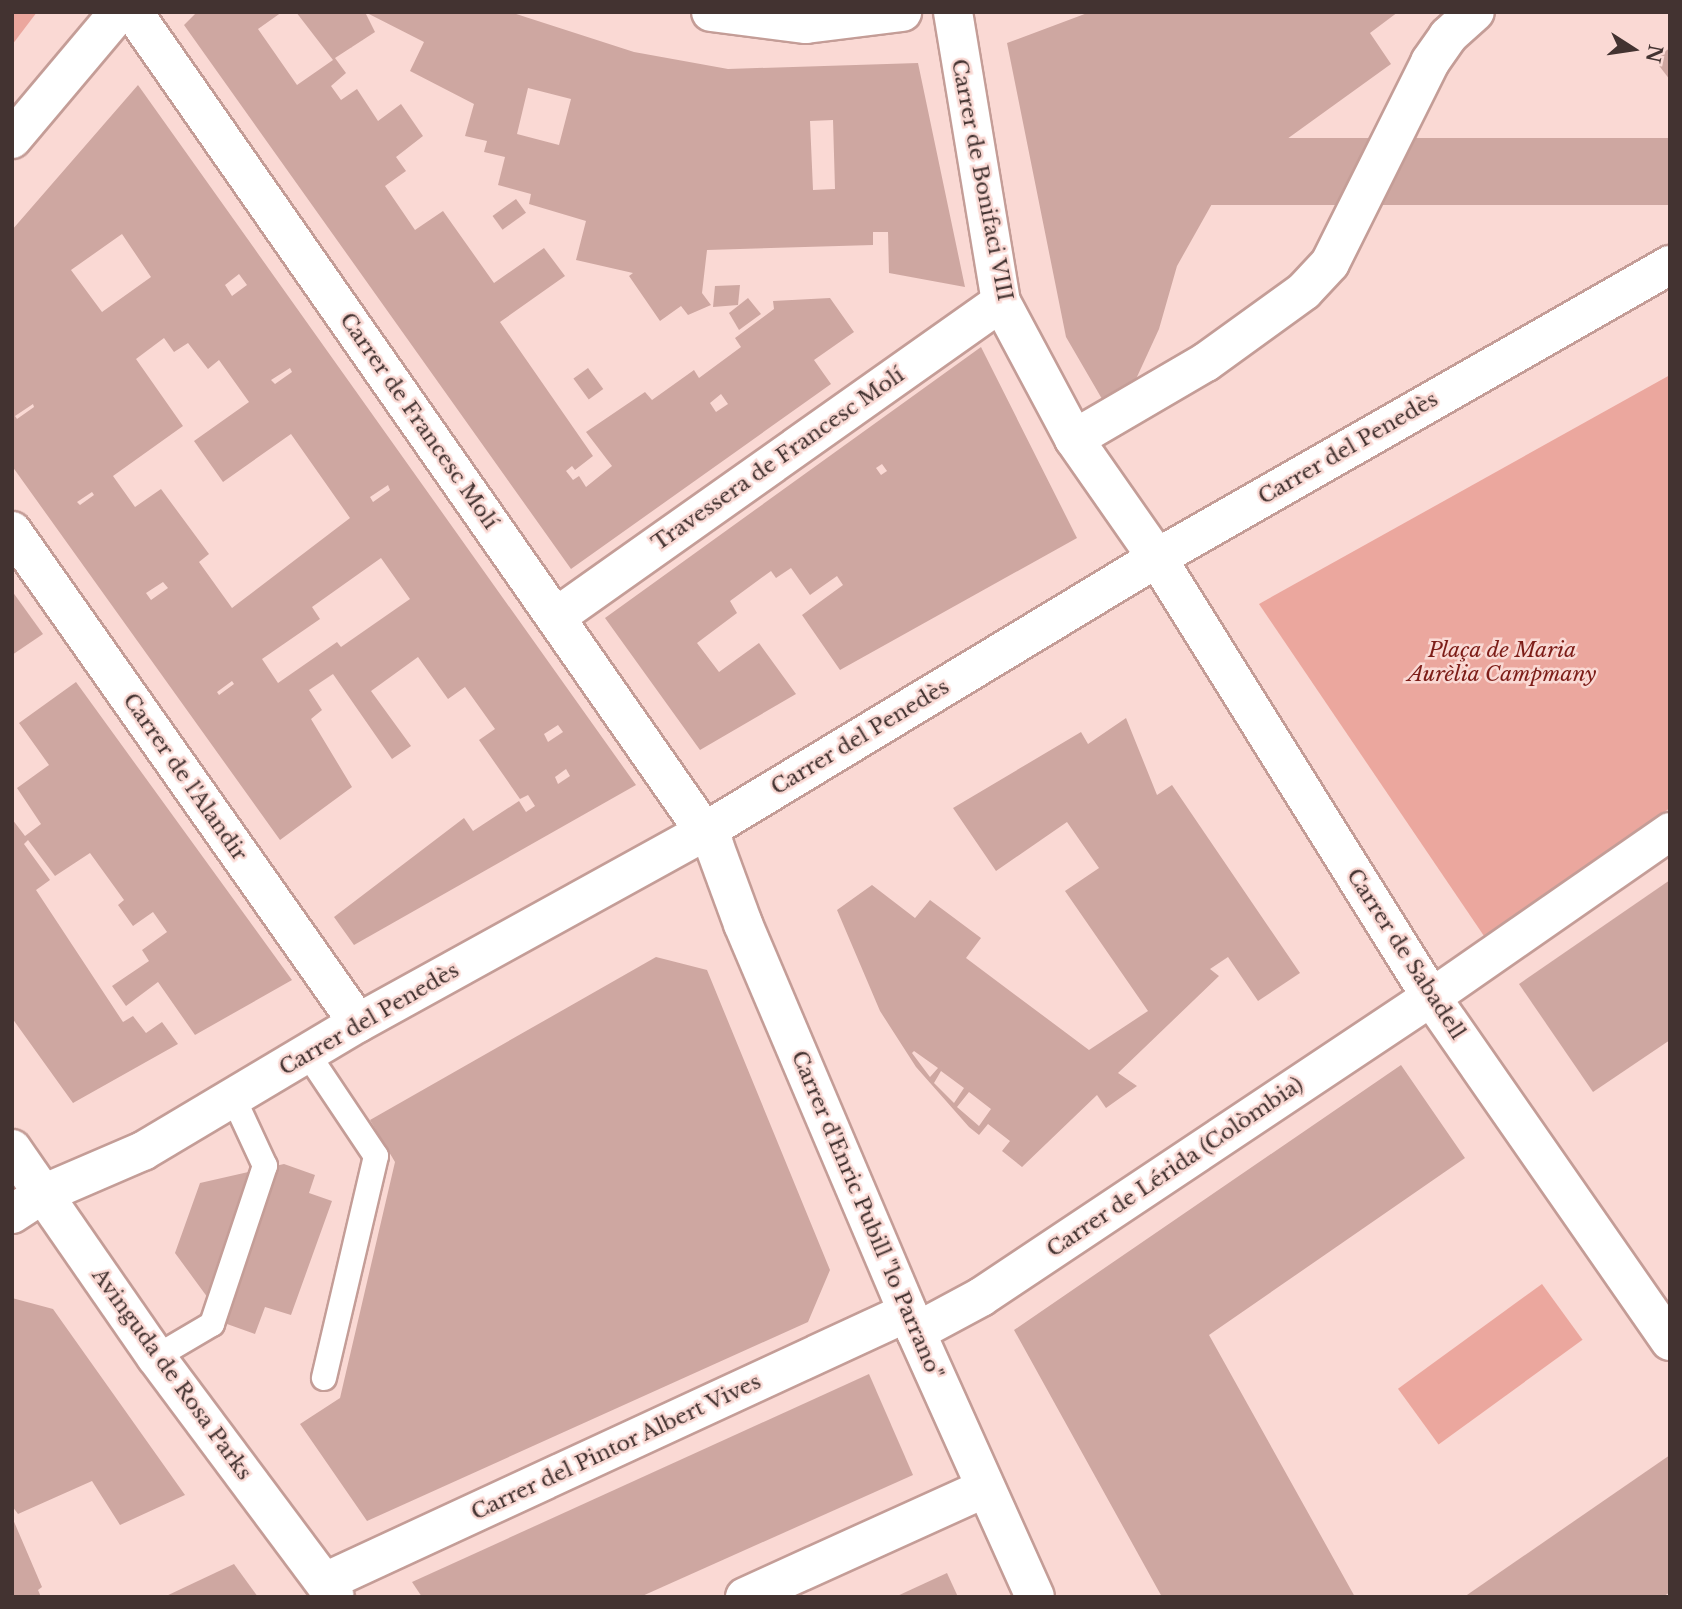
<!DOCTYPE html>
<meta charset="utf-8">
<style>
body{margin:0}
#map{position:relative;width:1682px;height:1609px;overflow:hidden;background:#fad9d4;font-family:"Libre Baskerville",serif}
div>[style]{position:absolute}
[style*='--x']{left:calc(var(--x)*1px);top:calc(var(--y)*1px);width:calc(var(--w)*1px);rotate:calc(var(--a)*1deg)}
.green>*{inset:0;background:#eba79e;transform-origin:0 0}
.building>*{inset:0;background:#cea7a1;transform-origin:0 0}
.roads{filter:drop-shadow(2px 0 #c49d97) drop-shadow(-2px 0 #c49d97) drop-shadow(0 2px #c49d97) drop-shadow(0 -2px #c49d97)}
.service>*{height:24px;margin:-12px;padding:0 12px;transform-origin:12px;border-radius:12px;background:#fff}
.pedestrian>*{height:37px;margin:-18.5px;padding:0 18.5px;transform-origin:18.5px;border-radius:18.5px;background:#fff}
.minor>*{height:38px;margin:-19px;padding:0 19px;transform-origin:19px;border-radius:19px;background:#fff}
.secondary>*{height:38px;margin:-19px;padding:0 19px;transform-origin:19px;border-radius:19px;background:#fff}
span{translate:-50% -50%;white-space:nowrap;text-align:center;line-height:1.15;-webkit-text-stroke:5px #fad9d4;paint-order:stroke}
.street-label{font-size:21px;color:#433331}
.park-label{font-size:21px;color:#7c1d18;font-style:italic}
.frame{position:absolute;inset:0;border:14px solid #433331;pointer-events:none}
.north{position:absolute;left:1598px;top:14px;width:70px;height:70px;-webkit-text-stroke:5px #fad9d4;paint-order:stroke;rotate:102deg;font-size:19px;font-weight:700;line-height:28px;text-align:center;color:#433331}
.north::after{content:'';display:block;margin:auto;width:24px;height:32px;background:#433331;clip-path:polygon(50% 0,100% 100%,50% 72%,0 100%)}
</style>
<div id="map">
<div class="green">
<i style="clip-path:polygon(12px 12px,37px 12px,12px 45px)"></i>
<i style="clip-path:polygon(1670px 375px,1670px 808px,1484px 936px,1259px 604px)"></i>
<i style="left:1542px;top:1284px;width:69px;height:178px;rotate:54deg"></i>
</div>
<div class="building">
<i style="clip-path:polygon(evenodd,197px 12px,282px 12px,258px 29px,297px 85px,333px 60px,296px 12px,510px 12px,634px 52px,728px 69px,918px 63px,965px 287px,889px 273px,888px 232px,873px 232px,873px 245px,707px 250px,702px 293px,711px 305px,688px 315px,681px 306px,660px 321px,629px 276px,633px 273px,576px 260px,586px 221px,529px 204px,531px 194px,498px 185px,505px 157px,484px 152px,487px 141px,465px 136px,474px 104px,410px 71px,424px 42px,365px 12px,375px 32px,335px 58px,346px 73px,331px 86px,341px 100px,357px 89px,378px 121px,401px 104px,423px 136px,396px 157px,406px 171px,385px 186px,415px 230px,443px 211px,494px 283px,544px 248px,565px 276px,500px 322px,593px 456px,575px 470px,572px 466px,566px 471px,573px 480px,579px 476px,586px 487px,612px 466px,586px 432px,645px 392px,652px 400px,694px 370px,699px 378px,741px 347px,735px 338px,774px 309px,773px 301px,830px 298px,854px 332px,814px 360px,831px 384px,571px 569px,184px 25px,197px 12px,528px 88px,571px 99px,559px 145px,517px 134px,528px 88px,197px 12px,833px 120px,835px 189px,813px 190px,810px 121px,833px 120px,197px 12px,721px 394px,728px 404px,716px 412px,710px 403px,721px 394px)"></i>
<i style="clip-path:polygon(1090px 12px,1398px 12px,1370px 33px,1391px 64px,1222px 186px,1177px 266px,1159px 329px,1125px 403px,1109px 411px,1066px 337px,1007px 43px)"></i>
<i style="clip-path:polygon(1670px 48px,1670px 80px,1654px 59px)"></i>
<i style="clip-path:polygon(evenodd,138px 85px,636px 785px,354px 945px,334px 917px,464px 818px,473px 831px,519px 801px,526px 812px,535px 806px,528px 795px,520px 799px,479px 740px,495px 729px,465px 687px,448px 699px,418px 657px,371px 691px,411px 746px,392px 759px,333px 674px,309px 690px,322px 710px,311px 719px,352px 787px,280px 840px,12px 466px,12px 230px,138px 85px,122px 234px,151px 277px,102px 312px,71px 270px,122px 234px,138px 85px,239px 274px,247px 285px,232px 296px,225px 285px,239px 274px,138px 85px,164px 338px,174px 352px,188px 343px,208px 369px,219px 360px,249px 402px,194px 441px,223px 482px,291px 434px,350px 518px,232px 608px,199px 562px,209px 554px,161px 489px,135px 507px,113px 476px,183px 426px,136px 359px,164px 338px,138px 85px,290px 368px,292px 372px,275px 384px,271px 380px,290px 368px,138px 85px,33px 404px,34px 407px,17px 419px,15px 416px,33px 404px,138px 85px,388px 485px,390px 490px,373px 502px,370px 497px,388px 485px,138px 85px,92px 492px,94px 495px,80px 505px,77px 502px,92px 492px,138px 85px,381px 558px,410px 599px,341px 647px,337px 642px,278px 683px,262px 659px,320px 619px,312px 607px,381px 558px,138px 85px,163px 582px,168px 588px,151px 600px,146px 593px,163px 582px,138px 85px,232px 681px,234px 684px,219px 695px,217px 692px,232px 681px,138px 85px,558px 725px,563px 732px,548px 742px,544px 734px,558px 725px,138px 85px,566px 769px,570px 776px,558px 784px,555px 777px,566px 769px)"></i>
<i style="left:1670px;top:138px;width:67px;height:623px;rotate:90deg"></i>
<i style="left:516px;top:199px;width:17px;height:29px;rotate:54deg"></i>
<i style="clip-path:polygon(740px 285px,738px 305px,713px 307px,715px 286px)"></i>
<i style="clip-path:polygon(748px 298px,761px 314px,739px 330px,729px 313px)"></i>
<i style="clip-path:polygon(evenodd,981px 347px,1077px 538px,840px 670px,802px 615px,843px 585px,837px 576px,810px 595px,791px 568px,776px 578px,771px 571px,730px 601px,737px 613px,697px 643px,719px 672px,759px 643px,796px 694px,700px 750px,605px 618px,981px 347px,882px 464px,887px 471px,881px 475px,876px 468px,882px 464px)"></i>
<i style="left:588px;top:368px;width:26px;height:18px;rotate:54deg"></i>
<i style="clip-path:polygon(12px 591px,43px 634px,12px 655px)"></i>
<i style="clip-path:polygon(76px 682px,292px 980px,195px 1035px,158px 982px,126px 1006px,112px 986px,149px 961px,142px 950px,167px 932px,153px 912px,133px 926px,118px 905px,124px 900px,90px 853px,55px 876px,28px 840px,24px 844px,50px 880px,36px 890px,123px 1022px,133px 1016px,146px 1033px,162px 1022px,178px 1044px,73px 1103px,12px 1018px,12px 819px,25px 836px,41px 824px,17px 788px,49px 765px,19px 723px)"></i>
<i style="clip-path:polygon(evenodd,1126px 718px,1157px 795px,1172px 785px,1300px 973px,1258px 1001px,1228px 957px,1210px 969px,1219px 976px,1118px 1073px,1137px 1086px,1106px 1108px,1097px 1095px,1022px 1167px,1002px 1151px,1010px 1141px,988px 1124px,979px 1135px,969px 1127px,916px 1067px,880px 1011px,837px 910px,872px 885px,915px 918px,930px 900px,981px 938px,966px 958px,1089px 1050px,1148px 1011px,1065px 891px,1099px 868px,1067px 822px,996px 871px,953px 808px,1081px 732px,1088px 744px,1126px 718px,914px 1051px,938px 1068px,930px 1077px,912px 1053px,914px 1051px,1126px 718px,941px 1071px,964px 1088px,954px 1103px,934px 1083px,941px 1071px,1126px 718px,969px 1092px,991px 1109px,979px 1126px,957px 1107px,969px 1092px)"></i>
<i style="clip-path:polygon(1670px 880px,1670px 1040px,1593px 1092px,1519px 984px)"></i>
<i style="clip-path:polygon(656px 957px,707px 970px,830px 1270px,808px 1322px,367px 1521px,300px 1424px,340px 1398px,395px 1162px,370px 1120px)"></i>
<i style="clip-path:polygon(1401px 1065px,1465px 1158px,1209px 1335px,1355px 1597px,1162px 1597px,1014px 1330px)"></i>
<i style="clip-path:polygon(284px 1164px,315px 1175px,309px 1193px,332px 1201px,291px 1315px,265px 1307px,255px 1334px,227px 1324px,175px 1253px,200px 1183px)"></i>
<i style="clip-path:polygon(12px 1298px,53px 1309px,185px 1495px,120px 1525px,92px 1481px,18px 1514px,12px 1506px)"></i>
<i style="clip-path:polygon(869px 1374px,913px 1475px,640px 1597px,422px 1597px,412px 1582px)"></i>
<i style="clip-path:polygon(1670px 1455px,1670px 1592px,1663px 1597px,1464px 1597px)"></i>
<i style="clip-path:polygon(12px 1517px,42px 1587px,38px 1590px,41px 1597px,12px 1597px)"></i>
<i style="clip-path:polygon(234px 1564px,258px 1597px,164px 1597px)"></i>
<i style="clip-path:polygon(947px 1573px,958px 1597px,895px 1597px)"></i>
</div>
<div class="roads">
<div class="service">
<i style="--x:307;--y:1053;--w:124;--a:56.2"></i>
<i style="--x:376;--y:1156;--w:228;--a:103.2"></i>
<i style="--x:156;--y:1357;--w:65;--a:-30.5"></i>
<i style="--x:212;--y:1324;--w:167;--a:-71.5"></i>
<i style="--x:265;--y:1166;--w:76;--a:-114.9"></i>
</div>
<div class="pedestrian">
<i style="--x:1431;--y:997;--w:291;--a:-34.8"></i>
</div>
<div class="minor">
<i style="--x:133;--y:12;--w:1016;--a:55.11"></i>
<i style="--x:714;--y:845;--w:84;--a:69.8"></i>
<i style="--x:743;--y:924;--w:443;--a:67"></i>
<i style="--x:916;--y:1332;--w:290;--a:65.8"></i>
<i style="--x:711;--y:12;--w:96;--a:7.2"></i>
<i style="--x:806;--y:24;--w:97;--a:-7.1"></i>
<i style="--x:953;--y:12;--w:294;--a:80.6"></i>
<i style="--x:1001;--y:302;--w:155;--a:61.9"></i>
<i style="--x:1074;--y:439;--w:145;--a:55.1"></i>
<i style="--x:1157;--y:558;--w:517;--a:58.03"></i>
<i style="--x:1431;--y:997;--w:419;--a:55.2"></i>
<i style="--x:12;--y:139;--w:166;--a:-49.9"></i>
<i style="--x:1074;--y:439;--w:153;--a:-30.3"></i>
<i style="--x:1206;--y:362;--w:121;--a:-35.9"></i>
<i style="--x:1304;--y:291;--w:38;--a:-47"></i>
<i style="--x:1330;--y:263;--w:225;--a:-63.5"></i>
<i style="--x:1430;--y:62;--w:32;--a:-55"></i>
<i style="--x:1448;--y:36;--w:36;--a:-42"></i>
<i style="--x:12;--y:531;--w:601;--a:54.88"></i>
<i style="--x:556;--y:617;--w:545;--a:-35.29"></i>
<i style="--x:12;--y:1214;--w:37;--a:-33"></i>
<i style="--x:43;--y:1194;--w:109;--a:-23.3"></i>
<i style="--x:143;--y:1151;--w:250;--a:-30.8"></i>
<i style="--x:358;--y:1023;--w:395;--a:-28.9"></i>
<i style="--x:704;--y:832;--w:529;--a:-31.17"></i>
<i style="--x:1157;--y:558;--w:591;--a:-29.73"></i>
<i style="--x:916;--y:1332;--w:74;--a:-28.3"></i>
<i style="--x:981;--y:1297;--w:541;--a:-33.69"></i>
<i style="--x:325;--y:1582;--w:642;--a:-24.85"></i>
<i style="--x:745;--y:1597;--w:264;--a:-24.4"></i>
</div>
<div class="secondary">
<i style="--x:12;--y:1149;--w:253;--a:55.3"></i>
<i style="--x:156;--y:1357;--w:299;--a:53.3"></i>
</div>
</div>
<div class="street-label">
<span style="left:982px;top:180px;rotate:79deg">Carrer de Bonifaci VIII</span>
<span style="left:419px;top:421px;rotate:55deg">Carrer de Francesc Molí</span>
<span style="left:1348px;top:448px;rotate:-30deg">Carrer del Penedès</span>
<span style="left:778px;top:459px;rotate:-35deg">Travessera de Francesc Molí</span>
<span style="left:860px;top:737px;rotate:-31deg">Carrer del Penedès</span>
<span style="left:185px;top:777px;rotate:55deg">Carrer de l'Alandir</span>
<span style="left:1406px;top:954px;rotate:57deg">Carrer de Sabadell</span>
<span style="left:369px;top:1019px;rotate:-30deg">Carrer del Penedès</span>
<span style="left:1175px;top:1167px;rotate:-34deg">Carrer de Lérida (Colòmbia)</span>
<span style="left:867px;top:1215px;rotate:67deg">Carrer d'Enric Pubill "lo Parrano"</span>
<span style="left:172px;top:1374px;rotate:54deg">Avinguda de Rosa Parks</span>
<span style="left:616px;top:1447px;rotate:-25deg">Carrer del Pintor Albert Vives</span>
</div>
<div class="park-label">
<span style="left:1502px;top:662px">Plaça de Maria<br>Aurèlia Campmany</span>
</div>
<div class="frame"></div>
<div class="north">N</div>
</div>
